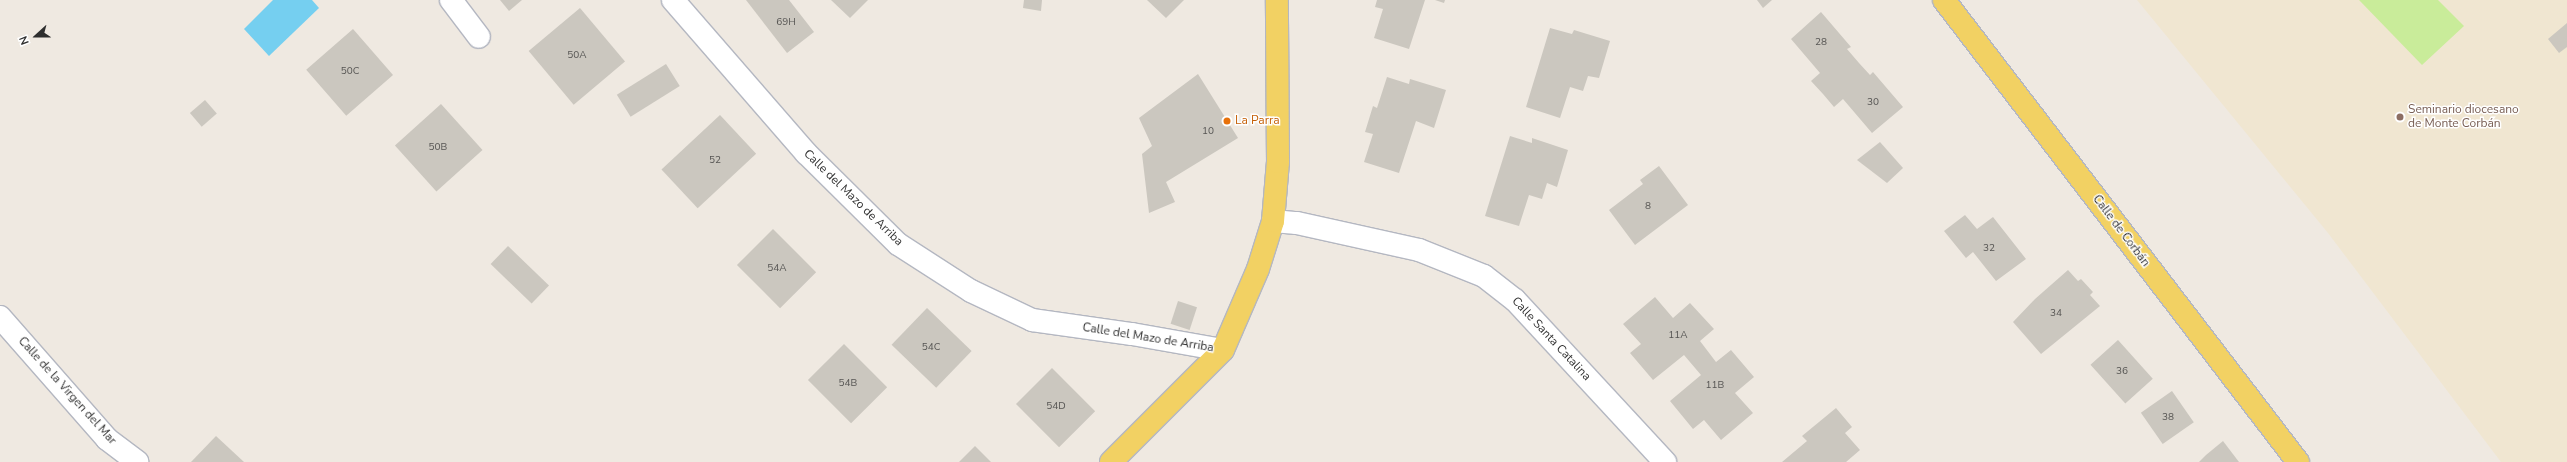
<!DOCTYPE html>
<meta charset="utf-8">
<style>
body{margin:0}
#map{position:relative;width:2567px;height:462px;overflow:hidden;background:#efe9e1;font-family:"Nunito Sans",sans-serif}
div>[style]{position:absolute}
[style*='--x']{left:calc(var(--x)*1px);top:calc(var(--y)*1px);width:calc(var(--w)*1px);rotate:calc(var(--a)*1deg)}
.education>*{inset:0;background:#f0e6d1}
.pitch>*{inset:0;background:#c9ec9a}
.water>*{inset:0;background:#75cff0}
.building>*{inset:0;background:#cbc7bf;transform-origin:0 0}
.roads{filter:drop-shadow(1px 0 #b4b7c1) drop-shadow(-1px 0 #b4b7c1) drop-shadow(0 1px #b4b7c1) drop-shadow(0 -1px #b4b7c1)}
.minor>*{height:22px;margin:-11px;padding:0 11px;transform-origin:11px;border-radius:11px;background:#fff}
.major>*{height:22px;margin:-11px;padding:0 11px;transform-origin:11px;border-radius:11px;background:#f2d163}
.dots>*{width:11px;height:11px;translate:-50% -50%;box-sizing:border-box;border:2px solid #fff;border-radius:50%}
span{translate:-50% -50%;white-space:nowrap;text-align:center;line-height:1.15;-webkit-text-stroke:3px #fff;paint-order:stroke}
.number-label{font-size:10px;color:#555452}
.number-label span{-webkit-text-stroke-width:0}
.education-label{font-size:12px;color:#785e54}
.left{translate:0 -50%;text-align:left}
.food-label{font-size:12px;color:#c56008}
.street-label{font-size:12px;color:#2e2e2e}
.north{position:absolute;left:16px;top:16px;width:40px;height:40px;-webkit-text-stroke:3px #fff;paint-order:stroke;rotate:249deg;font-size:11px;font-weight:700;line-height:16px;text-align:center;color:#2e2e2e}
.north::after{content:'';display:block;margin:auto;width:14px;height:18px;background:#2e2e2e;clip-path:polygon(50% 0,100% 100%,50% 72%,0 100%)}
</style>
<div id="map">
<div class="education">
<i style="clip-path:polygon(2137px 0,2567px 0,2567px 462px,2501px 462px,2328px 233px)"></i>
</div>
<div class="pitch">
<i style="clip-path:polygon(2359px 0,2438px 0,2464px 26px,2422px 65px)"></i>
</div>
<div class="water">
<i style="clip-path:polygon(273px 0,312px 0,319px 8px,269px 56px,244px 29px)"></i>
</div>
<div class="building">
<i style="clip-path:polygon(500px 0,522px 0,509px 11px)"></i>
<i style="clip-path:polygon(746px 0,789px 0,814px 32px,787px 53px)"></i>
<i style="clip-path:polygon(831px 0,868px 0,850px 18px)"></i>
<i style="clip-path:polygon(1024px 0,1042px 0,1041px 11px,1023px 8px)"></i>
<i style="clip-path:polygon(1147px 0,1184px 0,1166px 18px)"></i>
<i style="clip-path:polygon(1377px 0,1425px 0,1409px 49px,1374px 38px,1383px 9px,1375px 7px)"></i>
<i style="clip-path:polygon(1435px 0,1445px 0,1444px 3px)"></i>
<i style="clip-path:polygon(1757px 0,1772px 0,1763px 8px)"></i>
<i style="left:580px;top:8px;width:70px;height:67px;rotate:50deg"></i>
<i style="clip-path:polygon(1821px 12px,1851px 47px,1847px 49px,1859px 63px,1870px 75px,1873px 72px,1903px 107px,1872px 133px,1843px 99px,1834px 107px,1823px 94px,1811px 81px,1820px 73px,1791px 39px)"></i>
<i style="clip-path:polygon(2567px 23px,2567px 47px,2559px 53px,2548px 39px)"></i>
<i style="clip-path:polygon(1550px 28px,1572px 34px,1574px 30px,1610px 41px,1599px 78px,1588px 76px,1583px 91px,1570px 87px,1560px 118px,1526px 107px)"></i>
<i style="left:353px;top:29px;width:61px;height:62px;rotate:49deg"></i>
<i style="left:666px;top:64px;width:26px;height:58px;rotate:58deg"></i>
<i style="clip-path:polygon(1198px 74px,1238px 138px,1166px 182px,1175px 202px,1149px 213px,1142px 154px,1152px 146px,1139px 118px)"></i>
<i style="clip-path:polygon(1387px 77px,1409px 84px,1410px 79px,1446px 90px,1434px 128px,1416px 121px,1399px 173px,1364px 162px,1373px 134px,1365px 132px,1373px 106px,1377px 108px)"></i>
<i style="left:205px;top:100px;width:18px;height:20px;rotate:49deg"></i>
<i style="left:441px;top:104px;width:62px;height:62px;rotate:48deg"></i>
<i style="left:720px;top:115px;width:53px;height:80px;rotate:47deg"></i>
<i style="clip-path:polygon(1510px 136px,1532px 143px,1532px 138px,1568px 150px,1557px 187px,1547px 183px,1542px 199px,1529px 195px,1519px 226px,1485px 216px)"></i>
<i style="clip-path:polygon(1880px 142px,1903px 168px,1887px 183px,1857px 160px)"></i>
<i style="clip-path:polygon(1659px 166px,1688px 205px,1635px 245px,1609px 210px,1643px 184px,1640px 180px)"></i>
<i style="clip-path:polygon(1965px 215px,1977px 229px,1993px 217px,2026px 259px,1996px 281px,1973px 252px,1966px 258px,1944px 231px)"></i>
<i style="left:773px;top:229px;width:61px;height:51px;rotate:45deg"></i>
<i style="left:508px;top:246px;width:57px;height:25px;rotate:44deg"></i>
<i style="clip-path:polygon(2068px 270px,2078px 281px,2081px 279px,2093px 292px,2090px 295px,2100px 306px,2041px 354px,2013px 322px,2035px 299px)"></i>
<i style="clip-path:polygon(1655px 297px,1673px 318px,1690px 303px,1714px 329px,1700px 341px,1716px 362px,1731px 350px,1754px 377px,1735px 393px,1753px 413px,1721px 440px,1704px 420px,1693px 429px,1670px 401px,1701px 375px,1684px 355px,1653px 380px,1630px 353px,1641px 344px,1623px 324px)"></i>
<i style="left:1178px;top:301px;width:20px;height:24px;rotate:18deg"></i>
<i style="left:927px;top:308px;width:62px;height:51px;rotate:44deg"></i>
<i style="left:2118px;top:340px;width:52px;height:37px;rotate:48deg"></i>
<i style="left:844px;top:344px;width:61px;height:51px;rotate:45deg"></i>
<i style="left:1052px;top:368px;width:61px;height:51px;rotate:45deg"></i>
<i style="left:2172px;top:391px;width:38px;height:38px;rotate:55deg"></i>
<i style="clip-path:polygon(1836px 408px,1852px 427px,1845px 433px,1860px 450px,1846px 462px,1782px 462px,1807px 441px,1802px 436px)"></i>
<i style="clip-path:polygon(216px 436px,244px 462px,191px 462px)"></i>
<i style="clip-path:polygon(2223px 441px,2239px 462px,2199px 462px,2206px 455px)"></i>
<i style="clip-path:polygon(975px 446px,991px 462px,959px 462px)"></i>
</div>
<div class="roads">
<div class="minor">
<i style="--x:451;--y:0;--w:46;--a:52.9"></i>
<i style="--x:673;--y:0;--w:203;--a:49"></i>
<i style="--x:806;--y:153;--w:129;--a:44.7"></i>
<i style="--x:898;--y:244;--w:87;--a:32.8"></i>
<i style="--x:971;--y:291;--w:68;--a:25.4"></i>
<i style="--x:1032;--y:320;--w:101;--a:8"></i>
<i style="--x:1132;--y:334;--w:92;--a:10"></i>
<i style="--x:1273;--y:221;--w:24;--a:5"></i>
<i style="--x:1297;--y:223;--w:125;--a:12.5"></i>
<i style="--x:1419;--y:250;--w:70;--a:21.8"></i>
<i style="--x:1484;--y:276;--w:39;--a:38"></i>
<i style="--x:1515;--y:300;--w:221;--a:47.2"></i>
<i style="--x:0;--y:317;--w:162;--a:48.7"></i>
<i style="--x:107;--y:439;--w:38;--a:37"></i>
</div>
<div class="major">
<i style="--x:1944;--y:0;--w:582;--a:52.54"></i>
<i style="--x:1111;--y:462;--w:158;--a:-45"></i>
<i style="--x:1223;--y:350;--w:88;--a:-66.6"></i>
<i style="--x:1258;--y:269;--w:50;--a:-72.6"></i>
<i style="--x:1273;--y:221;--w:59;--a:-85.2"></i>
<i style="--x:1278;--y:162;--w:162;--a:-90.4"></i>
</div>
</div>
<div class="dots">
<i style="left:2400px;top:117px;background:#8d6e63"></i>
<i style="left:1227px;top:121px;background:#e8710a"></i>
</div>
<div class="number-label">
<span style="left:786px;top:23px">69H</span>
<span style="left:1821px;top:43px">28</span>
<span style="left:577px;top:56px">50A</span>
<span style="left:350px;top:72px">50C</span>
<span style="left:1873px;top:103px">30</span>
<span style="left:1208px;top:132px">10</span>
<span style="left:438px;top:148px">50B</span>
<span style="left:715px;top:161px">52</span>
<span style="left:1648px;top:207px">8</span>
<span style="left:1989px;top:249px">32</span>
<span style="left:777px;top:269px">54A</span>
<span style="left:2056px;top:314px">34</span>
<span style="left:1678px;top:336px">11A</span>
<span style="left:931px;top:348px">54C</span>
<span style="left:2122px;top:372px">36</span>
<span style="left:848px;top:384px">54B</span>
<span style="left:1715px;top:386px">11B</span>
<span style="left:1056px;top:407px">54D</span>
<span style="left:2168px;top:418px">38</span>
</div>
<div class="education-label">
<span class="left" style="left:2408px;top:117px">Seminario diocesano<br>de Monte Corbán</span>
</div>
<div class="food-label">
<span class="left" style="left:1235px;top:121px">La Parra</span>
</div>
<div class="street-label">
<span style="left:853px;top:198px;rotate:44deg">Calle del Mazo de Arriba</span>
<span style="left:2121px;top:231px;rotate:53deg">Calle de Corbán</span>
<span style="left:1148px;top:338px;rotate:9deg">Calle del Mazo de Arriba</span>
<span style="left:1551px;top:339px;rotate:47deg">Calle Santa Catalina</span>
<span style="left:67px;top:391px;rotate:48deg">Calle de la Virgen del Mar</span>
</div>
<div class="north">N</div>
</div>
